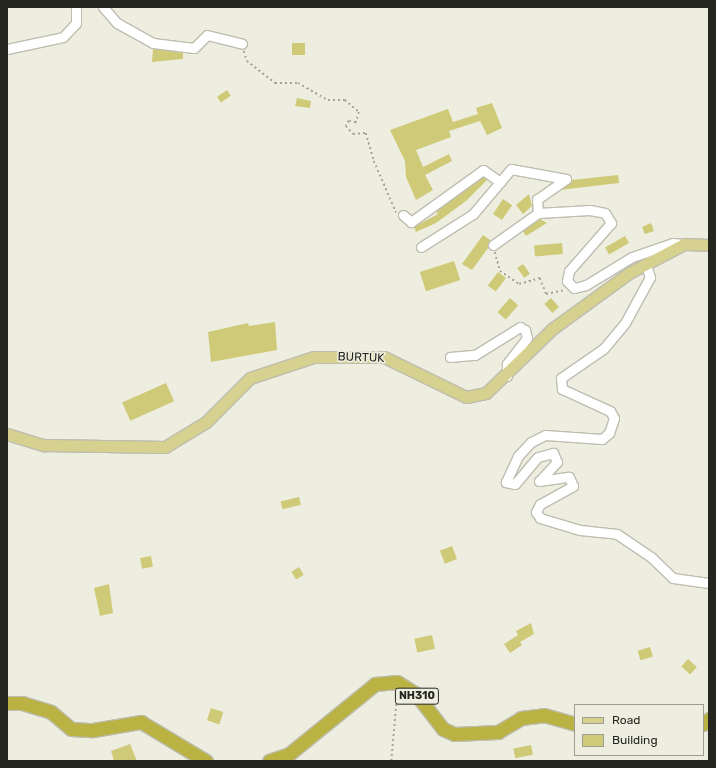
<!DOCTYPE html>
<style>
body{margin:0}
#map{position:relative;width:716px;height:768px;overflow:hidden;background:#eeeee0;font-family:Rubik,sans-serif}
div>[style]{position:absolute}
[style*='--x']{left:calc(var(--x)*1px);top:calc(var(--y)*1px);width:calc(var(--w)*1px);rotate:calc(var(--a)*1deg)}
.building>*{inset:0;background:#cfca78;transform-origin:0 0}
.path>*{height:1.5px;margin-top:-0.75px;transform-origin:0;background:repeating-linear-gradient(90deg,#a5a59a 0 2px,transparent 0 5px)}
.roads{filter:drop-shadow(1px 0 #bebdb0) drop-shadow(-1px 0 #bebdb0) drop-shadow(0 1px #bebdb0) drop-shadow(0 -1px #bebdb0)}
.minor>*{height:9px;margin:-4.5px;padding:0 4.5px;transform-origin:4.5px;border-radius:4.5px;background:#fff}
.major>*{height:11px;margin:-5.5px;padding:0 5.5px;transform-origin:5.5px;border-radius:5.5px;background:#d6d18e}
.highway>*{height:13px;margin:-6.5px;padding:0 6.5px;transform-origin:6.5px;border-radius:6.5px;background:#bab243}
span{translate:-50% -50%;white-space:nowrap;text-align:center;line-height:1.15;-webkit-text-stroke:3.5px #eeeee0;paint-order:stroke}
.shield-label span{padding:1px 3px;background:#eeeee0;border:1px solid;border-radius:3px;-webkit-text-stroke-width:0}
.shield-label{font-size:11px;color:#262621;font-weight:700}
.street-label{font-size:12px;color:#262621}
.frame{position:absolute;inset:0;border:8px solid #262621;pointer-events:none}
.legend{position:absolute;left:574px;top:704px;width:130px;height:52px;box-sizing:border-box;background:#eeeee0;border:1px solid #9e9e94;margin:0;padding:5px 7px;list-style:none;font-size:12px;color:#262621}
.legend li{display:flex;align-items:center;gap:8px;height:20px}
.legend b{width:20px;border:1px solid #9e9e94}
</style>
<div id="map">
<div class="building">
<i style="left:292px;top:43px;width:13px;height:12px"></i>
<i style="clip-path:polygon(153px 49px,183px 53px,183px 59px,152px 62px)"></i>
<i style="left:227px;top:90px;width:7px;height:12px;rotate:56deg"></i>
<i style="clip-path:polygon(297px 98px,311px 101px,310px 108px,295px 106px)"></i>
<i style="clip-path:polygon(492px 103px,502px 128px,487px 135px,480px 121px,449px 131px,451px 137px,416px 150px,423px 167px,449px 154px,452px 161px,425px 175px,433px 190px,416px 200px,406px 177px,405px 161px,390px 130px,448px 109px,453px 122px,478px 114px,476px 108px)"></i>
<i style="clip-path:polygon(618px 175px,619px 183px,560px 190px,572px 180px)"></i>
<i style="clip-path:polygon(483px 177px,487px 180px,466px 201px,436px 223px,416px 232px,414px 227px,438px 214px,436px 211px)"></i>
<i style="clip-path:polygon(529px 194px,532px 206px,523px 214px,516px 205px)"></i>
<i style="left:503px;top:199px;width:11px;height:18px;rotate:34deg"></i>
<i style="clip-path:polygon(540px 219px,547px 223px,526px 236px,523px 231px)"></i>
<i style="clip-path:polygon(651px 223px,654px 231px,645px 234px,642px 227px)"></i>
<i style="clip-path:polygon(483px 235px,490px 240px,488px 248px,472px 270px,462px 264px)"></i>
<i style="left:625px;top:236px;width:8px;height:23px;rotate:60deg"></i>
<i style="left:562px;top:243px;width:11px;height:28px;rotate:85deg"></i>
<i style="left:454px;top:261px;width:20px;height:36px;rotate:72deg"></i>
<i style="left:523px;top:264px;width:12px;height:7px;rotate:55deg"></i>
<i style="left:498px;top:272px;width:10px;height:17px;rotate:37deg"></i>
<i style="left:510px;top:298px;width:11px;height:19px;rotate:41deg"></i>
<i style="left:551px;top:298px;width:12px;height:9px;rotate:48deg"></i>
<i style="clip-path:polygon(275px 322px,277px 350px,211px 362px,208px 332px,248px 323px,249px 326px)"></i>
<i style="left:166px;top:383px;width:20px;height:48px;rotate:66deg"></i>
<i style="left:299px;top:497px;width:8px;height:19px;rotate:76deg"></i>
<i style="left:452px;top:546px;width:14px;height:13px;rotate:69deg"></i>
<i style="left:151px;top:556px;width:11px;height:11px;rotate:80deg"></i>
<i style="left:299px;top:567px;width:9px;height:9px;rotate:58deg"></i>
<i style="clip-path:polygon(109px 584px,113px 613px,100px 616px,94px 588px)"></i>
<i style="clip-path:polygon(531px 623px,534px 634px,520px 642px,522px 645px,510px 653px,504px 644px,518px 635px,516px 631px)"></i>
<i style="left:432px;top:635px;width:14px;height:18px;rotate:78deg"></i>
<i style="left:650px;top:647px;width:10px;height:13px;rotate:73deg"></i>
<i style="left:688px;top:659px;width:12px;height:10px;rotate:42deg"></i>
<i style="left:211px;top:708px;width:13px;height:13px;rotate:18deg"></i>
<i style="clip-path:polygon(130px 744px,137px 761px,114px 761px,111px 751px)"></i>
<i style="left:531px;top:745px;width:10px;height:18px;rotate:79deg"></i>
</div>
<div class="path">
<i style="--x:244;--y:51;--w:10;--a:73"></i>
<i style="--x:247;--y:61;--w:36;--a:38"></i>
<i style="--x:275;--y:83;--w:23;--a:0"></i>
<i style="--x:298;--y:83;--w:34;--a:30"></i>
<i style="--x:328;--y:100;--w:17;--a:0"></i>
<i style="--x:345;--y:100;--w:18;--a:41"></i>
<i style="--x:359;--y:112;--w:11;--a:105"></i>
<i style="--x:356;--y:123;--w:7;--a:-164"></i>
<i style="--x:349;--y:121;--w:6;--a:121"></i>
<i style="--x:346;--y:126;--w:11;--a:49"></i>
<i style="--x:353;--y:134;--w:13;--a:-4"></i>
<i style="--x:366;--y:133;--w:29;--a:74"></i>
<i style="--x:374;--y:161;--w:56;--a:66.7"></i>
<i style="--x:495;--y:252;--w:20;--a:75"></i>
<i style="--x:500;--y:271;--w:23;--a:34"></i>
<i style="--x:519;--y:284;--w:22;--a:-16"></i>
<i style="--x:540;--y:278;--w:17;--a:69"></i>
<i style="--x:546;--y:294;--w:19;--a:-12"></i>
<i style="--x:391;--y:761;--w:67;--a:-84.9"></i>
</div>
<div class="roads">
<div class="minor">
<i style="--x:103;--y:7;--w:21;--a:49"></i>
<i style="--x:117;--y:23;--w:41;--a:29.1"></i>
<i style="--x:153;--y:43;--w:41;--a:7"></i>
<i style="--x:194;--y:48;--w:18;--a:-45"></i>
<i style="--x:207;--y:35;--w:36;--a:14"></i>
<i style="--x:7;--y:49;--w:57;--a:-12.1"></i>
<i style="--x:63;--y:37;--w:19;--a:-47"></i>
<i style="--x:76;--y:23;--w:16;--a:-90"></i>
<i style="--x:403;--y:215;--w:11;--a:41"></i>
<i style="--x:411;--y:222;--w:89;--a:-35.8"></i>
<i style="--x:483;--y:170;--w:21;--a:35"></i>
<i style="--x:493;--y:245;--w:55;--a:-35.4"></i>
<i style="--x:421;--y:247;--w:62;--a:-32.4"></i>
<i style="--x:473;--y:214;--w:59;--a:-49.8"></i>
<i style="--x:511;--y:169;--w:56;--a:10.3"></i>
<i style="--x:566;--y:179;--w:35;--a:145"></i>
<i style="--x:537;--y:199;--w:14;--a:86"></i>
<i style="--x:538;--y:213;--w:52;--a:-3.3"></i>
<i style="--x:590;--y:210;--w:15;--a:11"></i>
<i style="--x:605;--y:213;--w:12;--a:59"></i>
<i style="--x:611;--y:223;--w:64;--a:131.2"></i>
<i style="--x:569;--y:271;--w:10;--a:101"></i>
<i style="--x:567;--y:281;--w:10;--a:45"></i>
<i style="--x:574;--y:288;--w:12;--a:-14"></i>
<i style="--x:586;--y:285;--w:54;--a:-31.3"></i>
<i style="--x:632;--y:257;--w:43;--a:-18.9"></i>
<i style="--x:673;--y:243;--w:11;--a:5"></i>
<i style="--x:646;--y:265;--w:13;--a:72"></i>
<i style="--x:650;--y:277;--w:52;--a:118.5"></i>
<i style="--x:625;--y:323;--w:34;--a:130"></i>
<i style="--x:603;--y:349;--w:51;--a:145.4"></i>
<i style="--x:561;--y:378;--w:11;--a:85"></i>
<i style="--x:562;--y:389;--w:53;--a:24.6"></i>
<i style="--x:610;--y:411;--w:8;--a:60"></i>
<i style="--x:614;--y:418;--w:16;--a:108"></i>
<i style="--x:609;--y:433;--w:9;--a:139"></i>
<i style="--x:602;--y:439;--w:57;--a:-176"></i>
<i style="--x:545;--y:435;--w:16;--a:153"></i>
<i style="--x:531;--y:442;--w:19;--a:133"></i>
<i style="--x:518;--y:456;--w:29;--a:115"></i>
<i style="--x:506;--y:482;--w:9;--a:13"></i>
<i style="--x:515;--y:484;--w:35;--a:-50"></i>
<i style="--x:538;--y:457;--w:16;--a:-15"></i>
<i style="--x:553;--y:453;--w:10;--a:66"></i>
<i style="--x:557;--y:462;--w:26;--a:133"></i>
<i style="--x:539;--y:481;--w:30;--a:-8"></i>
<i style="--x:569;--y:477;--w:10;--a:66"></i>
<i style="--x:573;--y:486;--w:38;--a:151"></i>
<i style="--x:540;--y:504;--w:9;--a:117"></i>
<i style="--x:536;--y:512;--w:7;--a:56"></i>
<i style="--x:540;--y:518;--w:42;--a:16.7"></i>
<i style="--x:580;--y:530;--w:37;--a:6"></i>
<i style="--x:617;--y:534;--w:41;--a:34.1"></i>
<i style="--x:651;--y:557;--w:30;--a:44"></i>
<i style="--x:673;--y:578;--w:36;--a:8"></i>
<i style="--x:450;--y:357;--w:25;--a:-5"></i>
<i style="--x:475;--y:355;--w:53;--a:-31.9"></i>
<i style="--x:520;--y:327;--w:6;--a:31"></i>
<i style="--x:525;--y:330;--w:8;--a:76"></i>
<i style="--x:527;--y:338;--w:33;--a:128"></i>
<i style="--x:507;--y:364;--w:12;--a:90"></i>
</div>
<div class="major">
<i style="--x:7;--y:434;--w:39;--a:17"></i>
<i style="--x:44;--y:445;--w:121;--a:0.9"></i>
<i style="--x:165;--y:447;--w:48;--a:-31.4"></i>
<i style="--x:206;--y:422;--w:62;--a:-45"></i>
<i style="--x:250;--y:378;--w:67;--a:-18.2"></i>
<i style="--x:314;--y:357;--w:70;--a:0"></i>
<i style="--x:384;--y:357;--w:91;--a:26"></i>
<i style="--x:466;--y:397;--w:20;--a:-11"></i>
<i style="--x:486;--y:393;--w:92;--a:-44.1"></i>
<i style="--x:552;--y:329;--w:95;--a:-36"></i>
<i style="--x:629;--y:273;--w:62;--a:-27.8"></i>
<i style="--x:684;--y:244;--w:25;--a:2"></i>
</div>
<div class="highway">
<i style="--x:7;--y:703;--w:15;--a:0"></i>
<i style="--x:22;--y:703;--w:30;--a:17"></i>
<i style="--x:51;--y:712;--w:26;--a:40"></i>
<i style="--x:71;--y:729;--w:22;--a:3"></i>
<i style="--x:93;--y:730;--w:49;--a:-9.5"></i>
<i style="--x:141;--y:722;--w:76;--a:31"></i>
<i style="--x:703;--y:724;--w:8;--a:-40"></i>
<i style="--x:269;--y:761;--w:21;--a:-19"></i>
<i style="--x:289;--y:754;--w:111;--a:-39.1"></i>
<i style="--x:375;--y:684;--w:22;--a:-5"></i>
<i style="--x:397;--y:682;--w:22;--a:32"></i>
<i style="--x:416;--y:694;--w:44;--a:52.4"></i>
<i style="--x:443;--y:729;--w:12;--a:24"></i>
<i style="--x:454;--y:734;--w:44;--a:-2.6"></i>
<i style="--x:498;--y:732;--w:27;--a:-31"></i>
<i style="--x:521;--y:718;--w:23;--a:-7"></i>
<i style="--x:544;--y:715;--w:32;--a:16"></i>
</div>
</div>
<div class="shield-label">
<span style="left:417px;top:696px">NH310</span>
</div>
<div class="street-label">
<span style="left:361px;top:358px;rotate:2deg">BURTUK</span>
</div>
<div class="frame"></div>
<ul class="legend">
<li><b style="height:5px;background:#d6d18e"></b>Road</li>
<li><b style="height:11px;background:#cfca78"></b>Building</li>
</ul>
</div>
